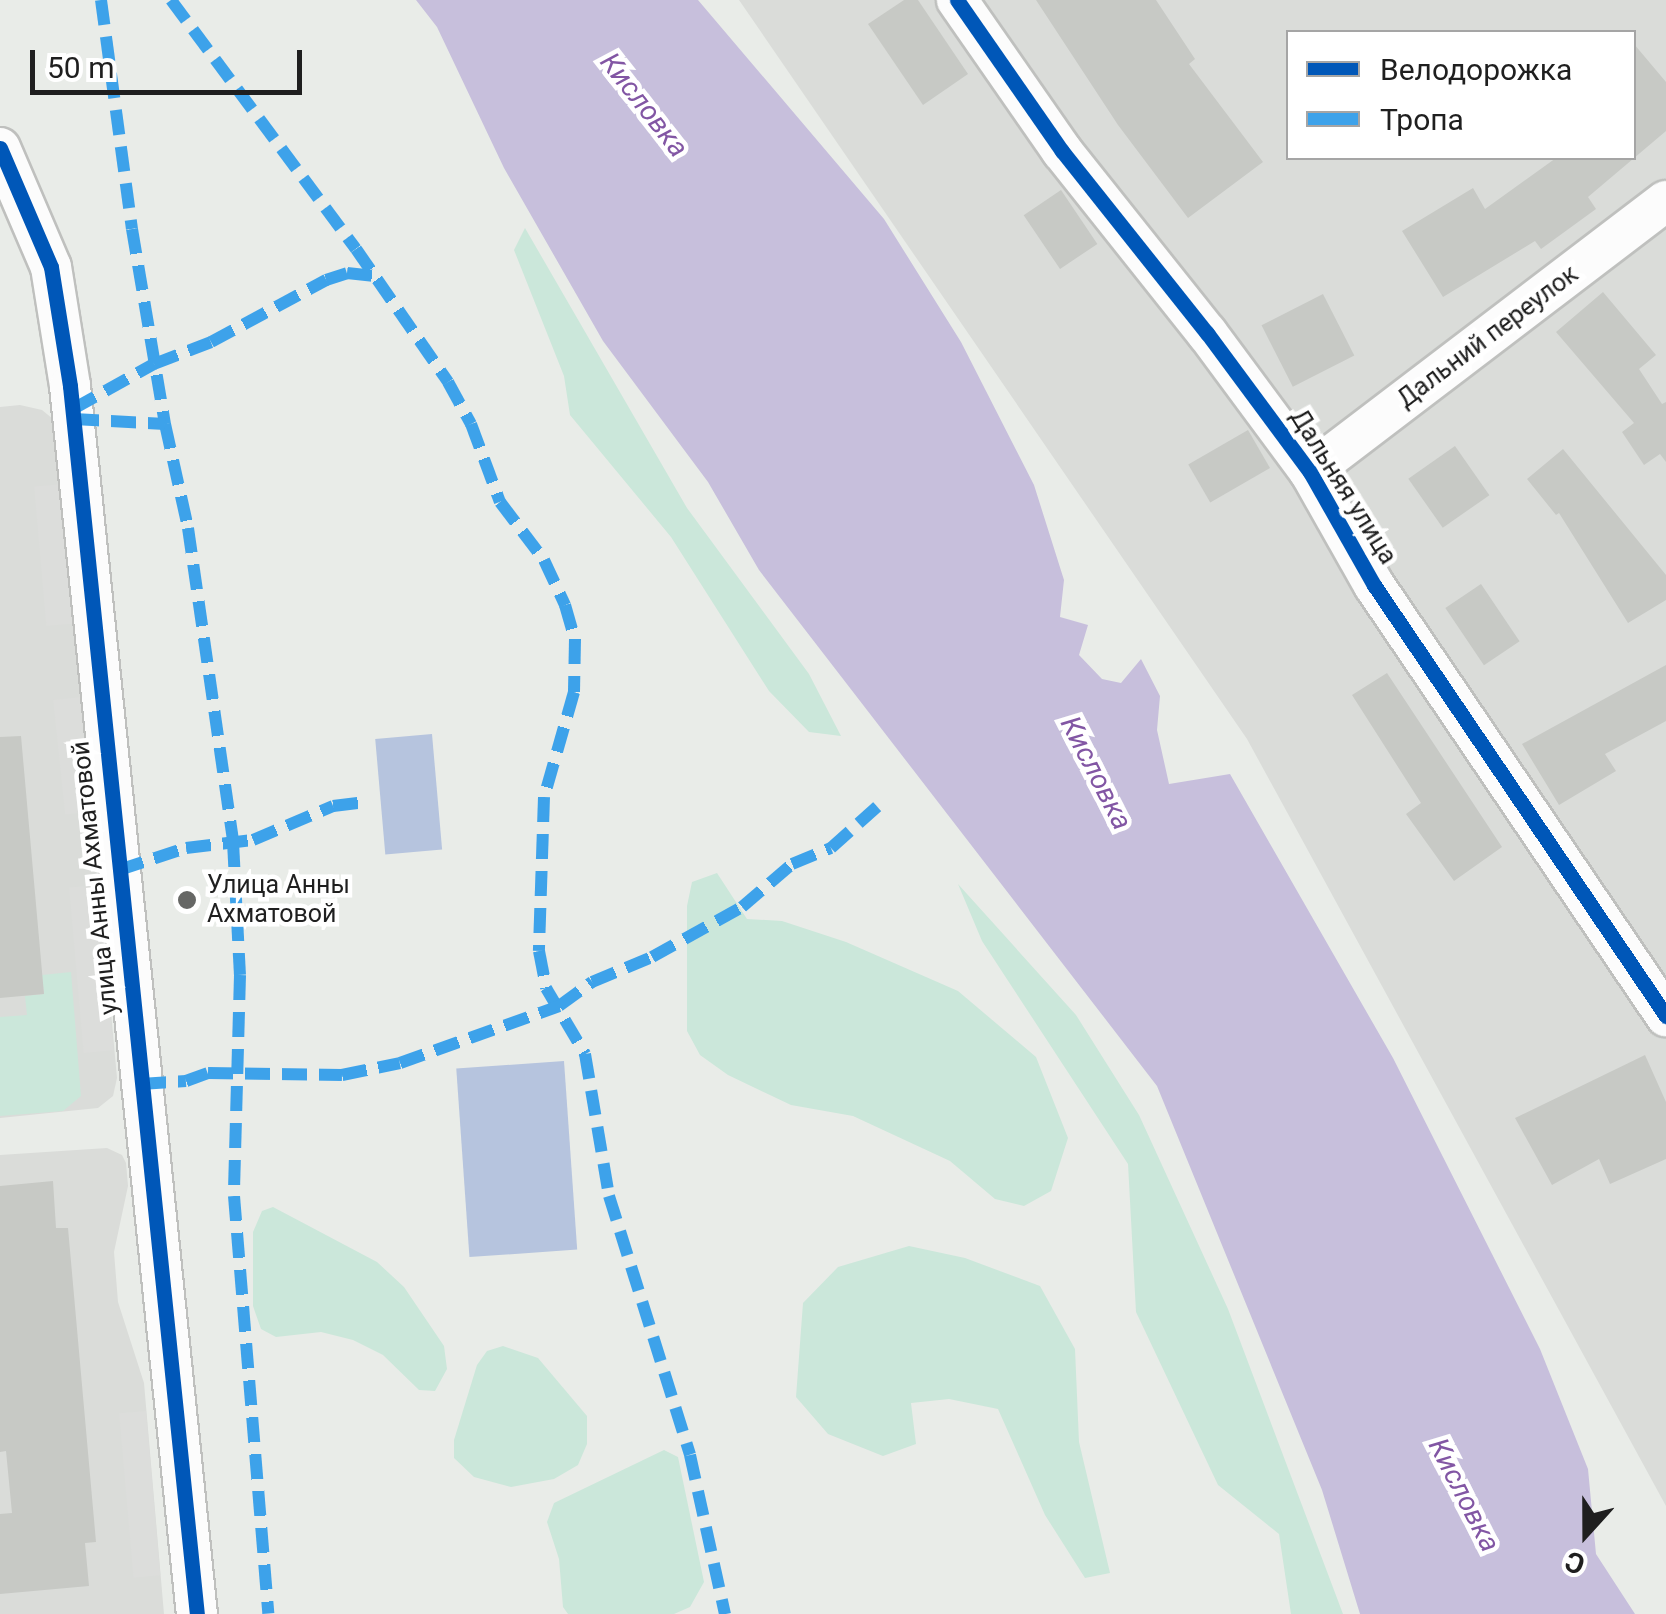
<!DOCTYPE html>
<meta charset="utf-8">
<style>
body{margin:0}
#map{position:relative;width:1666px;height:1614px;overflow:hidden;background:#e9ece8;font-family:Roboto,sans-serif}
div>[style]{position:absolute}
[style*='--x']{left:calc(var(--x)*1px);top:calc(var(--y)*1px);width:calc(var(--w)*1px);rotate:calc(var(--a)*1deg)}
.residential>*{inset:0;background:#dadcd9}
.grass>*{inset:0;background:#cbe7da}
.pitch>*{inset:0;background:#b6c4de;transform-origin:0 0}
.parking>*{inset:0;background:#dcdddb;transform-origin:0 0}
.water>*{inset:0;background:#c7bfdc}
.building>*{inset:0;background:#c7c9c5;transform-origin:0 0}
.roads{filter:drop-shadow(2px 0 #bfc0be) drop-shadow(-2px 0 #bfc0be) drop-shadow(0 2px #bfc0be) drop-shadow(0 -2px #bfc0be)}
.minor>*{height:40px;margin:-20px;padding:0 20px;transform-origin:20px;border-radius:20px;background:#fcfcfc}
.quiet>*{height:12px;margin-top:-6px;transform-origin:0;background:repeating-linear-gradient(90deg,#3da2ea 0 25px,transparent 0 37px)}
.cycleway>*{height:15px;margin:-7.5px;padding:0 7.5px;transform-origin:7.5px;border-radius:7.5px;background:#0057b8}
.dots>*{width:28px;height:28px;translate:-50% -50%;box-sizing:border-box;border:5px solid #fff;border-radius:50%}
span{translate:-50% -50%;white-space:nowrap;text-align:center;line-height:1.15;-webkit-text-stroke:9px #fff;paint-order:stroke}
.street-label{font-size:25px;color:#1f1f1f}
.poi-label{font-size:25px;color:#1f1f1f}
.left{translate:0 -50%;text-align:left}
.water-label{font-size:28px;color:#8256a4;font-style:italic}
.legend{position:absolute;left:1286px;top:30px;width:350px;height:130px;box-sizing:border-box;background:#fff;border:2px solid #a5a5a5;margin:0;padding:12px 18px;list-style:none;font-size:30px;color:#1f1f1f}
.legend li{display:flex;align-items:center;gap:20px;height:50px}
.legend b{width:50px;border:2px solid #a5a5a5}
.north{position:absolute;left:1536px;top:1484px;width:100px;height:100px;-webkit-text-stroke:8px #fff;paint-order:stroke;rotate:201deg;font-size:28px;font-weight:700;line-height:40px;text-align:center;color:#1f1f1f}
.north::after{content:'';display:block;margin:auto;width:35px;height:45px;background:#1f1f1f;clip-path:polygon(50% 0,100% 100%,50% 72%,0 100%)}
.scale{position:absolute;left:30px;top:50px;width:272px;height:45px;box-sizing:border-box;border:5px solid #1f1f1f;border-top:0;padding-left:12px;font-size:30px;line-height:35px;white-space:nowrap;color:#1f1f1f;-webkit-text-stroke:8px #fff;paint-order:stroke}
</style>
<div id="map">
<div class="residential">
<i style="clip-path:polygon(evenodd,739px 0,1666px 0,1666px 1506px,1247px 739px,739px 0,1288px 32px,1634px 32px,1634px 158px,1288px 158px,1288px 32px)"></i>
<i style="clip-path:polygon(20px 405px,42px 410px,53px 419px,58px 433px,117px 1078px,113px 1096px,98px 1108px,0 1118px,0 407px)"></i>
<i style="clip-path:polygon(107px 1148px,122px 1155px,126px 1163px,128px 1186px,114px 1252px,118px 1302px,144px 1383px,164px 1614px,0 1614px,0 1155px)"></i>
</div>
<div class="grass">
<i style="clip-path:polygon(525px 228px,687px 508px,809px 674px,841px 736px,809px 732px,769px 691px,671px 537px,570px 415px,564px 376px,514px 250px)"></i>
<i style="clip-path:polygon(717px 873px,747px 919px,782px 921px,846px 942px,958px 991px,1036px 1057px,1068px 1138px,1051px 1191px,1024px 1206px,995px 1199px,950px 1161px,853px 1116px,791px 1105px,728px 1075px,700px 1055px,687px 1031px,687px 906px,692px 882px)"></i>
<i style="clip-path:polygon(958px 884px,1076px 1015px,1139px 1115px,1228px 1309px,1343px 1614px,1291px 1614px,1279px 1534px,1218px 1485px,1136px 1312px,1128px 1164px,982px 941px)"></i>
<i style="clip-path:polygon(71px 972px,81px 1096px,63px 1111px,0 1116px,0 1017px,27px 1015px,25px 996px,44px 994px,42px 975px)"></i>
<i style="clip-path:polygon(273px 1207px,377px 1262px,404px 1287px,444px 1346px,447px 1369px,435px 1391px,419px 1390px,383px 1355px,353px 1340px,321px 1332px,276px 1337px,261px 1329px,253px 1306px,253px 1232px,262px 1211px)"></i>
<i style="clip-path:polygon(909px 1246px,965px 1258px,1040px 1286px,1075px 1349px,1079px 1442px,1110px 1573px,1085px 1578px,1045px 1515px,998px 1409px,949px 1399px,911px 1403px,916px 1444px,883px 1456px,828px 1434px,796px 1397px,803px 1303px,838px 1267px)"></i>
<i style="clip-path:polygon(503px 1346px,538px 1358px,587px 1416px,587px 1444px,578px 1465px,554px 1479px,511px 1487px,474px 1477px,454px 1458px,454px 1440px,477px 1365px,487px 1351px)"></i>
<i style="clip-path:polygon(664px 1450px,678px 1457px,704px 1582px,690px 1607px,674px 1614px,568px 1614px,563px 1607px,559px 1559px,547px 1522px,554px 1503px)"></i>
</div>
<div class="pitch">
<i style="left:432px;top:734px;width:116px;height:57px;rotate:85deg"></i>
<i style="left:564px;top:1061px;width:189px;height:108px;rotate:86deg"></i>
</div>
<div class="parking">
<i style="left:63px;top:484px;width:140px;height:29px;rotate:85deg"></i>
<i style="left:82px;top:697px;width:115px;height:29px;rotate:84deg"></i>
<i style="left:99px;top:885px;width:166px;height:30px;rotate:85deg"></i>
<i style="left:146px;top:1411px;width:165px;height:27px;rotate:85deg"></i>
</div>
<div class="water">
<i style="clip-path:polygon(416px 0,698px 0,884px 219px,961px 342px,1034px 485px,1064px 580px,1060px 617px,1088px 625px,1079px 655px,1102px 679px,1121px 683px,1141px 659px,1160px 696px,1157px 730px,1169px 784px,1230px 774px,1393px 1058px,1540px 1349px,1588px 1469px,1596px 1554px,1635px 1614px,1360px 1614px,1322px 1490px,1157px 1086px,759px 570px,708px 482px,603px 341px,504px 168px,437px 27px)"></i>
</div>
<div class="building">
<i style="clip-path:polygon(904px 0,918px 0,968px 74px,923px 105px,868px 24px)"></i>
<i style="clip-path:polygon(1036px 0,1156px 0,1195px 59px,1189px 64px,1263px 162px,1188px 218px,1118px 125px)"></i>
<i style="clip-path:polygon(1634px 44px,1666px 82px,1666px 131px,1588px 197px,1596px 209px,1541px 249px,1535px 241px,1443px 297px,1402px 231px,1473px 188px,1485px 209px,1556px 158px,1634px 158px)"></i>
<i style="left:1061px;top:190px;width:65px;height:45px;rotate:56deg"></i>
<i style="clip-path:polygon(1603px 292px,1656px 355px,1639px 369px,1662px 404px,1666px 402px,1666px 462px,1660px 454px,1644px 465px,1622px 432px,1634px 423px,1556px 332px)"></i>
<i style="left:1323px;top:294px;width:69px;height:69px;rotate:63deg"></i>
<i style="left:1248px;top:430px;width:44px;height:69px;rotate:60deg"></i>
<i style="left:1455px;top:446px;width:60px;height:57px;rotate:55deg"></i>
<i style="clip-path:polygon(1563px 449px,1666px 575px,1666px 600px,1628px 623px,1559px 513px,1556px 515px,1527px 479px)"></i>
<i style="left:1481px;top:584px;width:69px;height:43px;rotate:56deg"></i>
<i style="clip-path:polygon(1666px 665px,1666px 721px,1605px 754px,1616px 771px,1559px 805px,1522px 744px)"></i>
<i style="clip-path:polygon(1387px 673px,1502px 847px,1454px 881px,1406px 814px,1421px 803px,1352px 695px)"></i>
<i style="clip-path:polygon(21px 736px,44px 994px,0 998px,0 737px)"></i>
<i style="clip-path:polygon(1645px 1055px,1666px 1102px,1666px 1159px,1610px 1184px,1599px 1159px,1552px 1185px,1515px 1118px)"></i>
<i style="clip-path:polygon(53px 1181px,56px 1228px,68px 1228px,96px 1542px,85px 1543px,89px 1586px,0 1594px,0 1514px,12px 1513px,6px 1451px,0 1452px,0 1186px)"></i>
</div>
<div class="roads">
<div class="minor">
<i style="--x:957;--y:0;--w:184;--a:55.2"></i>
<i style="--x:1062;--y:151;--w:233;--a:51.5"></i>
<i style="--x:1207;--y:333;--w:173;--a:53.5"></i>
<i style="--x:1310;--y:472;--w:130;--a:60.5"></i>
<i style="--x:1374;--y:585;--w:521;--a:55.88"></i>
<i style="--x:0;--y:148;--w:129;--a:66.8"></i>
<i style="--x:51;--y:267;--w:121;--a:80.9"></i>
<i style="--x:70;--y:386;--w:1235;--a:84.1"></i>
<i style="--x:1310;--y:472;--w:447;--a:-37.3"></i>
</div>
</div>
<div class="quiet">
<i style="--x:101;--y:0;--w:231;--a:82.3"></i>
<i style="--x:132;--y:229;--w:198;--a:80.4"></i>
<i style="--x:165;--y:424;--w:107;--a:77.5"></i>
<i style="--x:188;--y:528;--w:317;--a:81.8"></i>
<i style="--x:233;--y:842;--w:133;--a:87"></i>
<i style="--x:240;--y:975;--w:221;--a:91.6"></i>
<i style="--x:234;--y:1196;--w:419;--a:85.3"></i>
<i style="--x:171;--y:0;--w:310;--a:53.4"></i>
<i style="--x:356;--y:249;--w:162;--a:55.3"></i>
<i style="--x:448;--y:382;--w:48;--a:61.3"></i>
<i style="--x:471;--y:424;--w:83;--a:69.6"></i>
<i style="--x:500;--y:502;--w:73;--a:52.8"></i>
<i style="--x:544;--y:560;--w:50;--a:65"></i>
<i style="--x:565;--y:605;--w:35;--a:74"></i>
<i style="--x:575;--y:639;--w:53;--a:91.1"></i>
<i style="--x:574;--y:692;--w:109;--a:105.9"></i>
<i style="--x:544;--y:797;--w:154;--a:91.9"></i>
<i style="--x:539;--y:951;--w:38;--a:79"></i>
<i style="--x:546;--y:988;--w:77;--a:59.4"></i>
<i style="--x:585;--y:1054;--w:144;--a:80.4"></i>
<i style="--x:609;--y:1196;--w:271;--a:72.6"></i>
<i style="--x:690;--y:1455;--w:163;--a:77.6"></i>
<i style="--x:73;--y:409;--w:93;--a:-29.1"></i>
<i style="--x:154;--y:364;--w:61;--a:-21.1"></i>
<i style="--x:211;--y:342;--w:131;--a:-28.3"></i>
<i style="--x:326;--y:280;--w:22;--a:-18"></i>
<i style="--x:347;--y:273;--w:28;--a:6"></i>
<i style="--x:74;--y:419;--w:91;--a:3.1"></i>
<i style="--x:119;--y:870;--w:71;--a:-18.2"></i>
<i style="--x:186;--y:848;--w:67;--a:-6.8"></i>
<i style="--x:253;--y:840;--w:87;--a:-23"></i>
<i style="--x:333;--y:806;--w:33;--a:-7"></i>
<i style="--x:141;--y:1084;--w:45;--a:-3.8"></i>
<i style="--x:186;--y:1081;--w:23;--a:-20"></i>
<i style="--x:208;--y:1073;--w:134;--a:0.9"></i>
<i style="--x:342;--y:1075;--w:59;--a:-11.7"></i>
<i style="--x:400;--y:1063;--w:169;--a:-19.7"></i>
<i style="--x:559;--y:1006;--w:41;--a:-36"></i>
<i style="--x:592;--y:982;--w:65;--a:-22.6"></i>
<i style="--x:652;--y:957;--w:103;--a:-29.1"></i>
<i style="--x:742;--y:907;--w:66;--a:-40.7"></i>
<i style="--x:792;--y:864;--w:42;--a:-22.3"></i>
<i style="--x:831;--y:848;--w:66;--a:-41.9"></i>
</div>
<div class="cycleway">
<i style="--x:957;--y:0;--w:184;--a:55.2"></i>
<i style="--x:1062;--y:151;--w:233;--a:51.5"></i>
<i style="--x:1207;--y:333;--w:173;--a:53.5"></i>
<i style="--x:1310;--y:472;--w:130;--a:60.5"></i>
<i style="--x:1374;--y:585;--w:521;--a:55.88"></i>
<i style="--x:0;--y:148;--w:129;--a:66.8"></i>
<i style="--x:51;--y:267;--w:121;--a:80.9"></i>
<i style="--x:70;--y:386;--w:1235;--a:84.1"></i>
</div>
<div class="dots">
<i style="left:187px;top:900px;background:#666765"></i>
</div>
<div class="street-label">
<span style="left:1488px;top:337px;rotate:-37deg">Дальний переулок</span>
<span style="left:1343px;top:487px;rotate:58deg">Дальняя улица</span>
<span style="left:95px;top:878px;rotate:-96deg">улица Анны Ахматовой</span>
</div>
<div class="poi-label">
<span class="left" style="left:207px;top:900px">Улица Анны<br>Ахматовой</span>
</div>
<div class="water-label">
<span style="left:644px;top:105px;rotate:52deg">Кисловка</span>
<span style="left:1096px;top:773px;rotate:63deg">Кисловка</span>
<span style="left:1464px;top:1495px;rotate:63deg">Кисловка</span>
</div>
<ul class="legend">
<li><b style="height:12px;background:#0057b8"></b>Велодорожка</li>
<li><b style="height:12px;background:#3da2ea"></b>Тропа</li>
</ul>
<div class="north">С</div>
<div class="scale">50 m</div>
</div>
